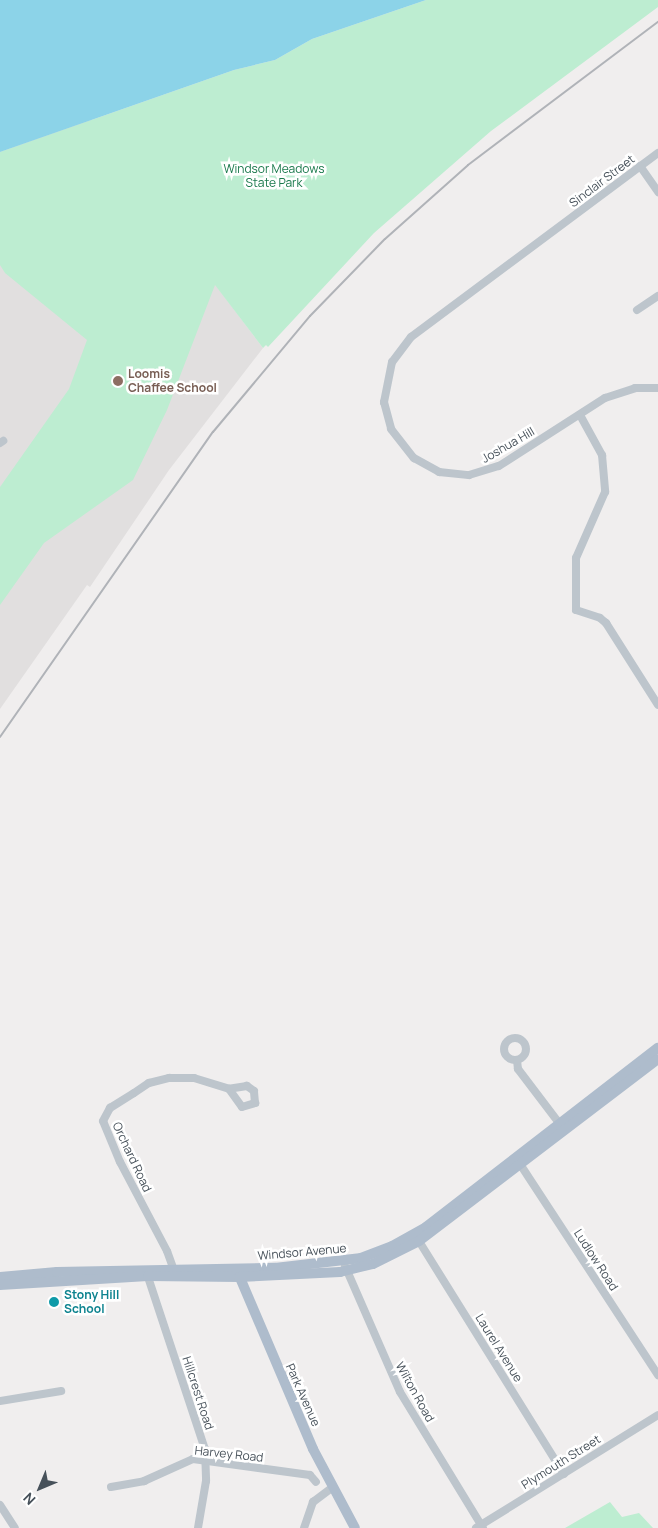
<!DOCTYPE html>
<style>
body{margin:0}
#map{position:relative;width:658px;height:1528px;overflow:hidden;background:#f0eeee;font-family:Manrope,sans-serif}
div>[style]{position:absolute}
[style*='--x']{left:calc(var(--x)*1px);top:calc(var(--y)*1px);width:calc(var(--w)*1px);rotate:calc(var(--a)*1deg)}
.education>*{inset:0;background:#e1dfdf}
.green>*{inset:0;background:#bdedd1}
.water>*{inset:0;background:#8cd3e8}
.minor>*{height:8px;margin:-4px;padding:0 4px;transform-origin:4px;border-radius:4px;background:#bdc5cc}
.minor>.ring{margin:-4px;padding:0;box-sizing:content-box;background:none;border:8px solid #bdc5cc;border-radius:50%}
.major>*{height:10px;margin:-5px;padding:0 5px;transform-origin:5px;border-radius:5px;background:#aebccc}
.rail>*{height:2px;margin:-1px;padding:0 1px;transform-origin:1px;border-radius:1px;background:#b0b3b8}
.dots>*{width:14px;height:14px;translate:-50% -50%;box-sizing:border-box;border:2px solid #fff;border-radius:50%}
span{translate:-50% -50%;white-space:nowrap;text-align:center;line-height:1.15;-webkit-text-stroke:5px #fff;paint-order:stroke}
.park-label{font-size:12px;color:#1a794c}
.street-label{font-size:12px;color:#47515a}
.education-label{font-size:12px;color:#785e54;font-weight:700}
.left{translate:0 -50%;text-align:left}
.culture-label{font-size:12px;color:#0d838f;font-weight:700}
.north{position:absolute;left:15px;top:1463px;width:50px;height:50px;-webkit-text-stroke:4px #fff;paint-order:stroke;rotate:225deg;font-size:14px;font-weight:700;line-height:20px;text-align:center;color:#47515a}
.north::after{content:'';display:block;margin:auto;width:18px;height:22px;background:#47515a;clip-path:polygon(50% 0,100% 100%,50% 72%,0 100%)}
</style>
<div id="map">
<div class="education">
<i style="clip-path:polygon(91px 119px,263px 348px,169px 470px,90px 587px,87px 585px,0 709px,0 152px)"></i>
</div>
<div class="green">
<i style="clip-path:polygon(426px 0,658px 0,658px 7px,491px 131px,374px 233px,268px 347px,266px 345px,263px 348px,215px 285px,167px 410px,133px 480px,44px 543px,0 605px,0 487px,69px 389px,87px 340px,5px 273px,0 265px,0 152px,234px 70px,275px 60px,312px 39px)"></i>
<i style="clip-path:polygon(610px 1502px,622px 1517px,639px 1513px,653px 1528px,565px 1528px)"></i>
</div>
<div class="water">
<i style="clip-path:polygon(0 0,426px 0,312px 39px,275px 60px,234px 70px,0 152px)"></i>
</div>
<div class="minor">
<i style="--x:658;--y:153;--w:308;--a:143.3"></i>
<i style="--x:411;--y:337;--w:31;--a:127"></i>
<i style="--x:392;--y:362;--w:41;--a:101.3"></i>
<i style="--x:384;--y:402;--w:28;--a:75"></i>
<i style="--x:391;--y:429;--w:37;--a:52"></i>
<i style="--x:414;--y:458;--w:29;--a:29"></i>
<i style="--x:439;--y:472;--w:30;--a:6"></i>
<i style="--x:469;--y:475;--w:31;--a:-17"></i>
<i style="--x:499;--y:466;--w:126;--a:-32.7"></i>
<i style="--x:605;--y:398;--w:32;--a:-18"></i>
<i style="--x:635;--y:388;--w:23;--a:0"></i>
<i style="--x:640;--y:166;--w:32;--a:55"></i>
<i style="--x:637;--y:310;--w:25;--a:-34"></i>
<i style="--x:580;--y:415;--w:46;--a:61.2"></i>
<i style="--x:602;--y:455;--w:37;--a:85"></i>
<i style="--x:605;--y:492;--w:72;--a:113.7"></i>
<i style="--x:576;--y:558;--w:52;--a:90"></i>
<i style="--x:576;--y:610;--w:25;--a:18"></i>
<i style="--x:600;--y:618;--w:8;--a:40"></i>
<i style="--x:606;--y:623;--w:97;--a:57.6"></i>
<i style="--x:0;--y:443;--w:4;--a:-34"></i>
<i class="ring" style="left:504px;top:1038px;width:14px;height:14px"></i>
<i style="--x:517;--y:1060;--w:9;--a:84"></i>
<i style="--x:518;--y:1069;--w:73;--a:52.8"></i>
<i style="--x:518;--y:1161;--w:256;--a:56.8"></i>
<i style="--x:417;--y:1238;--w:278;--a:58.1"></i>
<i style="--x:345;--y:1266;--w:137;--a:66.4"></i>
<i style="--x:400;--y:1392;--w:159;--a:58.6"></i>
<i style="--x:146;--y:1271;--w:188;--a:71.7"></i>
<i style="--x:205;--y:1449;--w:32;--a:88"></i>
<i style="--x:206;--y:1481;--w:48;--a:99.7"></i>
<i style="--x:175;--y:1273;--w:23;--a:-110"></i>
<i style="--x:167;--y:1251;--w:101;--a:-117.8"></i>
<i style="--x:120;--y:1162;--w:44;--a:-112.5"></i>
<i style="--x:103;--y:1121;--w:15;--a:-62"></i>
<i style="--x:110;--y:1108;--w:28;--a:-32"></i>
<i style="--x:134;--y:1093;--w:18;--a:-34"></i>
<i style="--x:149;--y:1083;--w:21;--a:-14"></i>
<i style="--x:169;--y:1078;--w:25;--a:0"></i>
<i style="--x:194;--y:1078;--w:37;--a:17"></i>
<i style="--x:229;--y:1089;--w:22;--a:54"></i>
<i style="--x:242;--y:1107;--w:14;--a:-17"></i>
<i style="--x:255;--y:1103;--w:12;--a:-95"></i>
<i style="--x:254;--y:1091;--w:9;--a:-144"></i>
<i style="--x:247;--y:1086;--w:18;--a:171"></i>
<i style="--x:0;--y:1401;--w:62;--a:-9.3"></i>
<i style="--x:111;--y:1487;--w:34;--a:-10"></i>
<i style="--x:144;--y:1481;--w:54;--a:-24.2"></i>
<i style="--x:193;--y:1459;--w:118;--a:7.8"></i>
<i style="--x:310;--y:1475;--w:9;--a:49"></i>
<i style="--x:0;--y:1505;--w:27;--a:57"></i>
<i style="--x:304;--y:1528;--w:28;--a:-71"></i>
<i style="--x:313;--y:1502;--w:25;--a:-37"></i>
<i style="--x:476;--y:1528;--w:214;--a:-31.8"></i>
</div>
<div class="major">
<i style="--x:238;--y:1273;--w:191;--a:66.9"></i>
<i style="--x:313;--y:1449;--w:89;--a:62"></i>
<i style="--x:0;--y:1277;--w:57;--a:-5"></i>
<i style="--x:57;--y:1272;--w:218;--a:-1.1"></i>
<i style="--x:275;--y:1268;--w:87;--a:-6.6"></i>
<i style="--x:361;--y:1258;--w:33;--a:-21"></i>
<i style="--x:392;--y:1246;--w:39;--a:-29"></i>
<i style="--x:426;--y:1227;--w:293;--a:-37.7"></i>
<i style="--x:0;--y:1285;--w:148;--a:-3.5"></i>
<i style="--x:148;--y:1276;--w:91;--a:0.6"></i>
<i style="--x:239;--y:1277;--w:101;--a:-2.8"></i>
<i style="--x:340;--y:1272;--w:34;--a:-14"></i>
<i style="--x:373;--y:1264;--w:51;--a:-26.6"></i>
<i style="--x:419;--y:1241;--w:300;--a:-37.3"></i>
</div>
<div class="rail">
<i style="--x:0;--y:737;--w:372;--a:-55.1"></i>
<i style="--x:213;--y:432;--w:151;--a:-50.1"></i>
<i style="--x:310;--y:316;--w:107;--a:-45.8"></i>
<i style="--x:385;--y:239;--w:111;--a:-41.7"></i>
<i style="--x:468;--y:165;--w:238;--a:-37"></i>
</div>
<div class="dots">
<i style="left:118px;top:381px;background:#8d6e63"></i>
<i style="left:54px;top:1302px;background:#0f9aa8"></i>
</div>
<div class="park-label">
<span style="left:274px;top:176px">Windsor Meadows<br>State Park</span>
</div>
<div class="street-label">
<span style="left:602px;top:181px;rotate:-37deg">Sinclair Street</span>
<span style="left:508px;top:445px;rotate:-30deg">Joshua Hill</span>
<span style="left:132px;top:1157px;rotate:65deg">Orchard Road</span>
<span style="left:302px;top:1252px;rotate:-5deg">Windsor Avenue</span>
<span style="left:596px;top:1260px;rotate:57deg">Ludlow Road</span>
<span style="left:499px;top:1348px;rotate:58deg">Laurel Avenue</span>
<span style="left:415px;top:1392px;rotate:61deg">Wilton Road</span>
<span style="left:198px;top:1393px;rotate:72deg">Hillcrest Road</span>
<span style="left:303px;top:1395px;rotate:66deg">Park Avenue</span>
<span style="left:229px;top:1454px;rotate:6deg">Harvey Road</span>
<span style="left:561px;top:1462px;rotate:-32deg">Plymouth Street</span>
</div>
<div class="education-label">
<span class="left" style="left:128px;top:381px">Loomis<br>Chaffee School</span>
</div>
<div class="culture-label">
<span class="left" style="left:64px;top:1302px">Stony Hill<br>School</span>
</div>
<div class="north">N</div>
</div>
